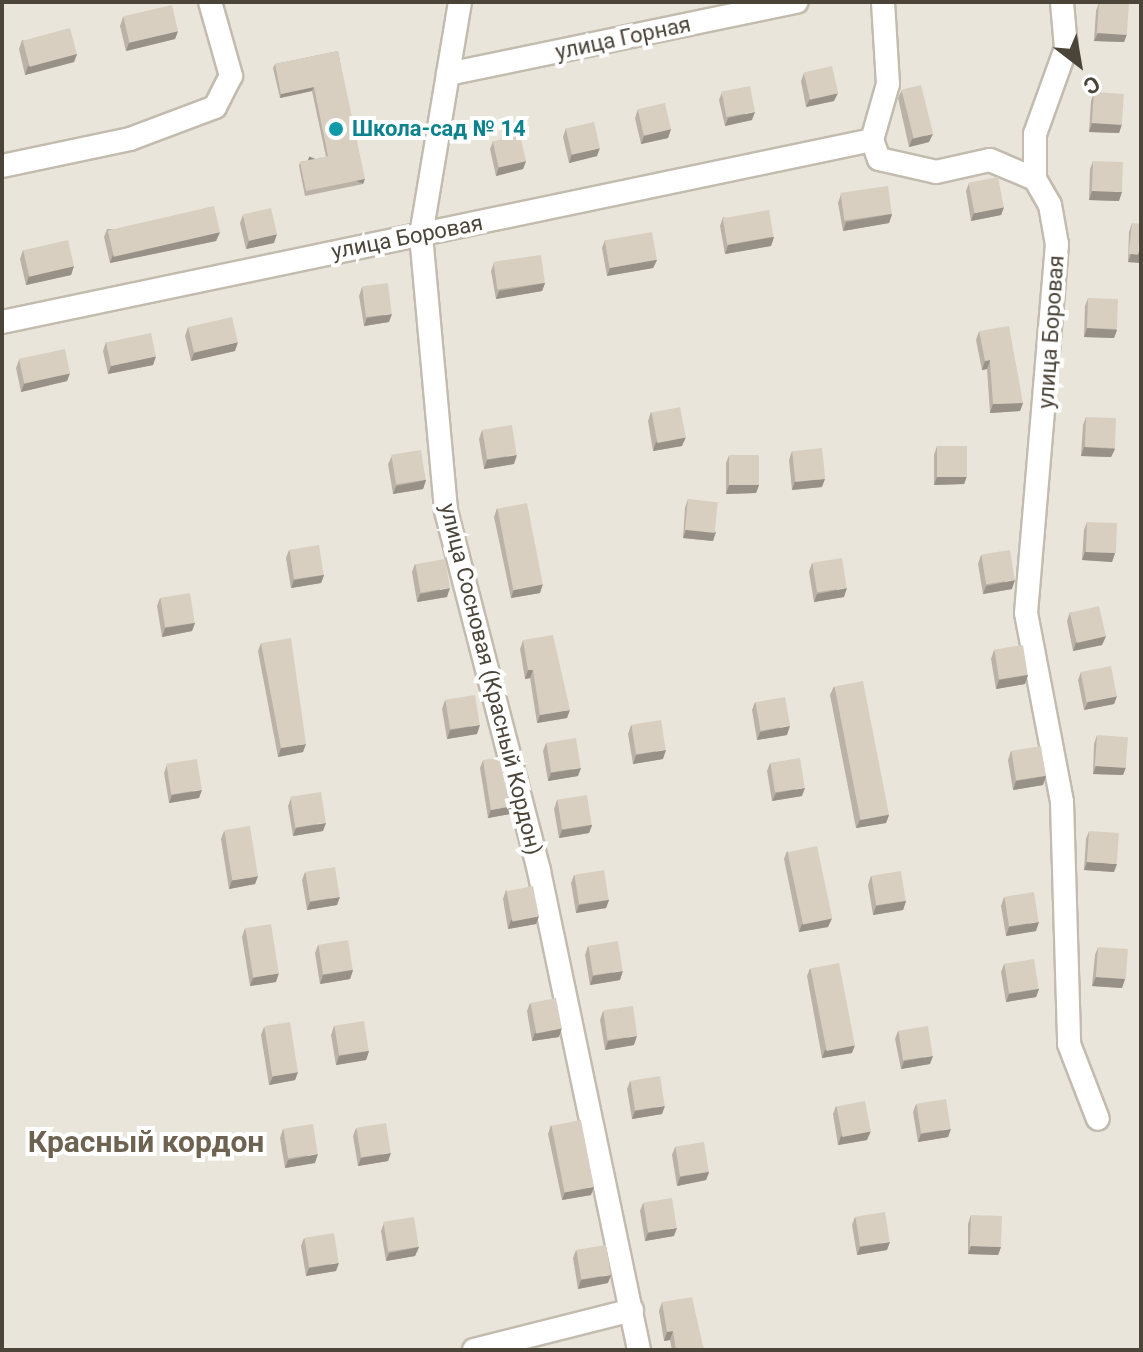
<!DOCTYPE html>
<meta charset="utf-8">
<style>
body{margin:0}
#map{position:relative;width:1143px;height:1352px;overflow:hidden;background:#f6f3ec;font-family:Roboto,sans-serif}
div>[style]{position:absolute}
[style*='--x']{left:calc(var(--x)*1px);top:calc(var(--y)*1px);width:calc(var(--w)*1px);rotate:calc(var(--a)*1deg)}
.residential>*{inset:0;background:#eae5da;transform-origin:0 0}
.roads{filter:drop-shadow(2px 0 #c2bbae) drop-shadow(-2px 0 #c2bbae) drop-shadow(0 2px #c2bbae) drop-shadow(0 -2px #c2bbae)}
.street>*{height:22px;margin:-11px;padding:0 11px;transform-origin:11px;border-radius:11px;background:#fff}
.wall>*{inset:0;background:#bab2a6}
.shaded-wall>*{inset:0;background:#979187;transform-origin:0 0}
.building>*{inset:0;background:#d8cfc1;transform-origin:0 0}
.dots>*{width:22px;height:22px;translate:-50% -50%;box-sizing:border-box;border:4px solid #fff;border-radius:50%}
span{translate:-50% -50%;white-space:nowrap;text-align:center;line-height:1.15;-webkit-text-stroke:8px #fff;paint-order:stroke}
.street-label{font-size:22px;color:#4b4439}
.culture-label{font-size:22px;color:#0d838f;font-weight:700}
.left{translate:0 -50%;text-align:left}
.district-label{font-size:30px;color:#6e6250;font-weight:700}
.frame{position:absolute;inset:0;border:4px solid #4b4439;pointer-events:none}
.north{position:absolute;left:1039px;top:24px;width:80px;height:80px;-webkit-text-stroke:6px #fff;paint-order:stroke;rotate:149deg;font-size:22px;font-weight:700;line-height:32px;text-align:center;color:#4b4439}
.north::after{content:'';display:block;margin:auto;width:28px;height:36px;background:#4b4439;clip-path:polygon(50% 0,100% 100%,50% 72%,0 100%)}
</style>
<div id="map">
<div class="residential">
<i style="left:2px;top:2px;width:1139px;height:1348px"></i>
</div>
<div class="roads">
<div class="street">
<i style="--x:460;--y:2;--w:236;--a:99.5"></i>
<i style="--x:421;--y:235;--w:277;--a:84.8"></i>
<i style="--x:446;--y:511;--w:372;--a:75.5"></i>
<i style="--x:539;--y:871;--w:489;--a:78.2"></i>
<i style="--x:448;--y:74;--w:356;--a:-11.7"></i>
<i style="--x:872;--y:140;--w:58;--a:-74.1"></i>
<i style="--x:888;--y:84;--w:82;--a:-93.5"></i>
<i style="--x:2;--y:166;--w:131;--a:-11.9"></i>
<i style="--x:130;--y:139;--w:91;--a:-20.6"></i>
<i style="--x:215;--y:107;--w:35;--a:-63"></i>
<i style="--x:231;--y:76;--w:77;--a:-105.8"></i>
<i style="--x:1035;--y:179;--w:45;--a:-90"></i>
<i style="--x:1035;--y:134;--w:91;--a:-70.2"></i>
<i style="--x:1066;--y:48;--w:46;--a:-95"></i>
<i style="--x:2;--y:322;--w:889;--a:-11.82"></i>
<i style="--x:872;--y:140;--w:20;--a:70"></i>
<i style="--x:879;--y:159;--w:58;--a:12.8"></i>
<i style="--x:936;--y:172;--w:55;--a:-12.5"></i>
<i style="--x:990;--y:160;--w:49;--a:22.9"></i>
<i style="--x:1035;--y:179;--w:30;--a:60"></i>
<i style="--x:1050;--y:205;--w:40;--a:80"></i>
<i style="--x:1057;--y:244;--w:370;--a:94.8"></i>
<i style="--x:1026;--y:613;--w:192;--a:79.2"></i>
<i style="--x:1062;--y:802;--w:242;--a:88.3"></i>
<i style="--x:1069;--y:1044;--w:80;--a:68.9"></i>
<i style="--x:474;--y:1350;--w:163;--a:-14.2"></i>
</div>
</div>
<div class="wall">
<i style="clip-path:polygon(1099px 2px,1127px 34px,1124px 42px,1094px 41px,1096px 11px)"></i>
<i style="clip-path:polygon(123px 17px,178px 31px,175px 39px,126px 51px,120px 26px)"></i>
<i style="clip-path:polygon(22px 40px,77px 54px,74px 62px,25px 75px,19px 49px)"></i>
<i style="clip-path:polygon(338px 51px,363px 184px,305px 196px,299px 166px,300px 162px,326px 157px,312px 91px,280px 98px,273px 68px,275px 64px)"></i>
<i style="clip-path:polygon(804px 73px,834px 101px,806px 107px,801px 81px)"></i>
<i style="clip-path:polygon(902px 90px,929px 142px,909px 147px,898px 98px)"></i>
<i style="clip-path:polygon(722px 92px,752px 120px,725px 126px,719px 100px)"></i>
<i style="clip-path:polygon(1094px 92px,1122px 124px,1119px 133px,1089px 132px,1091px 101px)"></i>
<i style="clip-path:polygon(638px 109px,671px 129px,668px 138px,641px 144px,635px 118px)"></i>
<i style="clip-path:polygon(566px 128px,597px 156px,569px 163px,563px 137px)"></i>
<i style="clip-path:polygon(493px 141px,526px 161px,523px 169px,496px 176px,490px 149px)"></i>
<i style="clip-path:polygon(1093px 161px,1119px 201px,1089px 200px,1090px 169px)"></i>
<i style="clip-path:polygon(969px 183px,1004px 207px,1001px 215px,971px 221px,966px 191px)"></i>
<i style="clip-path:polygon(841px 194px,892px 214px,889px 223px,843px 231px,838px 203px)"></i>
<i style="clip-path:polygon(243px 215px,274px 243px,246px 249px,240px 223px)"></i>
<i style="clip-path:polygon(723px 217px,774px 237px,771px 246px,725px 254px,720px 226px)"></i>
<i style="clip-path:polygon(1132px 223px,1141px 263px,1128px 262px,1129px 232px)"></i>
<i style="clip-path:polygon(107px 229px,220px 232px,216px 241px,110px 263px,104px 237px)"></i>
<i style="clip-path:polygon(605px 240px,657px 260px,653px 268px,607px 276px,602px 248px)"></i>
<i style="clip-path:polygon(23px 250px,74px 266px,71px 275px,26px 285px,20px 259px)"></i>
<i style="clip-path:polygon(494px 263px,545px 283px,542px 291px,496px 299px,491px 271px)"></i>
<i style="clip-path:polygon(362px 287px,389px 322px,364px 326px,359px 296px)"></i>
<i style="clip-path:polygon(1088px 298px,1117px 330px,1114px 338px,1084px 337px,1085px 306px)"></i>
<i style="clip-path:polygon(188px 327px,235px 351px,191px 361px,185px 336px)"></i>
<i style="clip-path:polygon(979px 331px,1023px 403px,1020px 411px,990px 413px,987px 369px,982px 370px,976px 340px)"></i>
<i style="clip-path:polygon(106px 342px,156px 356px,153px 365px,108px 374px,103px 351px)"></i>
<i style="clip-path:polygon(19px 360px,70px 373px,67px 381px,21px 392px,16px 368px)"></i>
<i style="clip-path:polygon(651px 412px,682px 446px,653px 451px,648px 421px)"></i>
<i style="clip-path:polygon(1086px 417px,1115px 449px,1111px 457px,1081px 456px,1083px 425px)"></i>
<i style="clip-path:polygon(482px 430px,514px 464px,484px 469px,479px 439px)"></i>
<i style="clip-path:polygon(937px 446px,967px 476px,964px 484px,934px 485px,934px 455px)"></i>
<i style="clip-path:polygon(792px 451px,822px 487px,792px 490px,789px 460px)"></i>
<i style="clip-path:polygon(729px 455px,759px 485px,756px 493px,726px 494px,726px 463px)"></i>
<i style="clip-path:polygon(392px 456px,426px 480px,423px 489px,393px 494px,388px 464px)"></i>
<i style="clip-path:polygon(688px 499px,713px 541px,683px 538px,685px 508px)"></i>
<i style="clip-path:polygon(497px 508px,540px 593px,511px 598px,494px 517px)"></i>
<i style="clip-path:polygon(1087px 522px,1115px 553px,1112px 562px,1082px 560px,1084px 530px)"></i>
<i style="clip-path:polygon(289px 550px,324px 575px,321px 583px,291px 588px,286px 558px)"></i>
<i style="clip-path:polygon(981px 555px,1012px 589px,983px 594px,978px 564px)"></i>
<i style="clip-path:polygon(812px 563px,844px 597px,814px 602px,809px 572px)"></i>
<i style="clip-path:polygon(415px 564px,447px 597px,417px 602px,412px 572px)"></i>
<i style="clip-path:polygon(160px 598px,195px 623px,192px 631px,162px 637px,157px 606px)"></i>
<i style="clip-path:polygon(1070px 612px,1106px 636px,1102px 645px,1073px 651px,1067px 621px)"></i>
<i style="clip-path:polygon(523px 640px,567px 718px,537px 723px,530px 678px,525px 679px,520px 649px)"></i>
<i style="clip-path:polygon(261px 643px,303px 752px,278px 757px,258px 651px)"></i>
<i style="clip-path:polygon(994px 650px,1028px 675px,1025px 684px,996px 689px,991px 659px)"></i>
<i style="clip-path:polygon(1081px 672px,1117px 696px,1114px 704px,1084px 710px,1078px 680px)"></i>
<i style="clip-path:polygon(834px 686px,889px 815px,886px 823px,856px 828px,830px 695px)"></i>
<i style="clip-path:polygon(445px 700px,477px 734px,447px 739px,442px 709px)"></i>
<i style="clip-path:polygon(755px 702px,787px 735px,757px 740px,752px 710px)"></i>
<i style="clip-path:polygon(631px 725px,663px 759px,633px 764px,628px 734px)"></i>
<i style="clip-path:polygon(1097px 735px,1126px 767px,1123px 775px,1093px 774px,1094px 744px)"></i>
<i style="clip-path:polygon(546px 743px,578px 776px,548px 781px,543px 751px)"></i>
<i style="clip-path:polygon(1011px 751px,1046px 776px,1043px 785px,1013px 790px,1008px 760px)"></i>
<i style="clip-path:polygon(483px 760px,510px 814px,488px 818px,480px 768px)"></i>
<i style="clip-path:polygon(770px 763px,802px 796px,772px 801px,767px 771px)"></i>
<i style="clip-path:polygon(167px 765px,199px 798px,169px 803px,164px 773px)"></i>
<i style="clip-path:polygon(291px 798px,323px 831px,293px 836px,288px 806px)"></i>
<i style="clip-path:polygon(557px 800px,592px 825px,589px 833px,559px 838px,554px 809px)"></i>
<i style="clip-path:polygon(224px 831px,258px 876px,255px 884px,229px 889px,221px 839px)"></i>
<i style="clip-path:polygon(1089px 831px,1114px 872px,1084px 870px,1086px 839px)"></i>
<i style="clip-path:polygon(787px 851px,832px 918px,828px 927px,799px 932px,784px 859px)"></i>
<i style="clip-path:polygon(305px 872px,337px 905px,307px 910px,302px 880px)"></i>
<i style="clip-path:polygon(574px 875px,609px 900px,606px 908px,576px 913px,571px 883px)"></i>
<i style="clip-path:polygon(871px 876px,906px 901px,903px 910px,873px 915px,868px 885px)"></i>
<i style="clip-path:polygon(506px 890px,539px 916px,536px 924px,508px 929px,503px 899px)"></i>
<i style="clip-path:polygon(1004px 897px,1036px 931px,1006px 936px,1001px 906px)"></i>
<i style="clip-path:polygon(245px 928px,276px 982px,250px 986px,242px 937px)"></i>
<i style="clip-path:polygon(318px 945px,353px 970px,350px 979px,320px 984px,315px 953px)"></i>
<i style="clip-path:polygon(588px 946px,620px 980px,590px 985px,585px 955px)"></i>
<i style="clip-path:polygon(1098px 947px,1125px 979px,1122px 988px,1092px 986px,1095px 955px)"></i>
<i style="clip-path:polygon(1004px 964px,1039px 989px,1036px 997px,1006px 1002px,1001px 972px)"></i>
<i style="clip-path:polygon(810px 968px,852px 1053px,822px 1058px,807px 976px)"></i>
<i style="clip-path:polygon(530px 1003px,559px 1037px,532px 1041px,527px 1011px)"></i>
<i style="clip-path:polygon(603px 1011px,634px 1045px,605px 1050px,600px 1020px)"></i>
<i style="clip-path:polygon(334px 1026px,369px 1051px,366px 1060px,336px 1065px,331px 1035px)"></i>
<i style="clip-path:polygon(264px 1027px,298px 1072px,295px 1080px,269px 1085px,261px 1035px)"></i>
<i style="clip-path:polygon(898px 1031px,930px 1064px,901px 1069px,895px 1039px)"></i>
<i style="clip-path:polygon(630px 1081px,662px 1114px,632px 1119px,627px 1089px)"></i>
<i style="clip-path:polygon(916px 1104px,948px 1137px,918px 1142px,913px 1112px)"></i>
<i style="clip-path:polygon(836px 1106px,867px 1140px,838px 1145px,833px 1114px)"></i>
<i style="clip-path:polygon(551px 1125px,591px 1195px,562px 1200px,548px 1134px)"></i>
<i style="clip-path:polygon(356px 1128px,388px 1161px,358px 1166px,353px 1136px)"></i>
<i style="clip-path:polygon(283px 1129px,315px 1163px,285px 1168px,280px 1138px)"></i>
<i style="clip-path:polygon(675px 1147px,709px 1172px,706px 1180px,677px 1186px,672px 1155px)"></i>
<i style="clip-path:polygon(643px 1203px,674px 1236px,645px 1241px,640px 1211px)"></i>
<i style="clip-path:polygon(971px 1215px,1001px 1247px,998px 1255px,968px 1254px,968px 1224px)"></i>
<i style="clip-path:polygon(855px 1217px,887px 1250px,857px 1255px,852px 1225px)"></i>
<i style="clip-path:polygon(384px 1223px,419px 1247px,415px 1256px,386px 1261px,381px 1231px)"></i>
<i style="clip-path:polygon(304px 1238px,336px 1271px,306px 1276px,301px 1246px)"></i>
<i style="clip-path:polygon(576px 1250px,608px 1283px,578px 1289px,573px 1258px)"></i>
<i style="clip-path:polygon(662px 1302px,704px 1350px,672px 1350px,670px 1340px,664px 1341px,659px 1311px)"></i>
</div>
<div class="shaded-wall">
<i style="clip-path:polygon(178px 31px,175px 39px,126px 51px,129px 43px)"></i>
<i style="clip-path:polygon(1098px 33px,1127px 34px,1124px 42px,1094px 41px)"></i>
<i style="clip-path:polygon(77px 54px,74px 62px,25px 75px,28px 66px)"></i>
<i style="clip-path:polygon(314px 87px,312px 91px,280px 98px,281px 94px)"></i>
<i style="clip-path:polygon(838px 93px,834px 101px,806px 107px,810px 99px)"></i>
<i style="clip-path:polygon(755px 112px,752px 120px,725px 126px,728px 118px)"></i>
<i style="clip-path:polygon(1092px 123px,1122px 124px,1119px 133px,1089px 132px)"></i>
<i style="clip-path:polygon(671px 129px,668px 138px,641px 144px,644px 136px)"></i>
<i style="clip-path:polygon(933px 134px,929px 142px,909px 147px,912px 139px)"></i>
<i style="clip-path:polygon(600px 148px,597px 156px,569px 163px,572px 154px)"></i>
<i style="clip-path:polygon(526px 161px,523px 169px,496px 176px,499px 167px)"></i>
<i style="left:365px;top:179px;width:5px;height:60px;rotate:112deg"></i>
<i style="clip-path:polygon(1092px 191px,1122px 192px,1119px 201px,1089px 200px)"></i>
<i style="clip-path:polygon(1004px 207px,1001px 215px,971px 221px,974px 213px)"></i>
<i style="clip-path:polygon(892px 214px,889px 223px,843px 231px,846px 222px)"></i>
<i style="clip-path:polygon(220px 232px,216px 241px,110px 263px,113px 255px)"></i>
<i style="clip-path:polygon(277px 234px,274px 243px,246px 249px,249px 241px)"></i>
<i style="clip-path:polygon(774px 237px,771px 246px,725px 254px,728px 245px)"></i>
<i style="clip-path:polygon(1131px 254px,1141px 254px,1141px 263px,1128px 262px)"></i>
<i style="clip-path:polygon(657px 260px,653px 268px,607px 276px,610px 268px)"></i>
<i style="clip-path:polygon(74px 266px,71px 275px,26px 285px,29px 276px)"></i>
<i style="clip-path:polygon(545px 283px,542px 291px,496px 299px,499px 291px)"></i>
<i style="clip-path:polygon(392px 314px,389px 322px,364px 326px,367px 318px)"></i>
<i style="clip-path:polygon(1087px 328px,1117px 330px,1114px 338px,1084px 337px)"></i>
<i style="clip-path:polygon(238px 342px,235px 351px,191px 361px,194px 353px)"></i>
<i style="clip-path:polygon(156px 356px,153px 365px,108px 374px,111px 366px)"></i>
<i style="clip-path:polygon(990px 360px,987px 369px,982px 370px,985px 361px)"></i>
<i style="clip-path:polygon(70px 373px,67px 381px,21px 392px,24px 384px)"></i>
<i style="clip-path:polygon(1023px 403px,1020px 411px,990px 413px,993px 404px)"></i>
<i style="clip-path:polygon(686px 437px,682px 446px,653px 451px,656px 442px)"></i>
<i style="clip-path:polygon(1084px 447px,1115px 449px,1111px 457px,1081px 456px)"></i>
<i style="clip-path:polygon(517px 455px,514px 464px,484px 469px,487px 460px)"></i>
<i style="clip-path:polygon(967px 476px,964px 484px,934px 485px,937px 477px)"></i>
<i style="clip-path:polygon(825px 479px,822px 487px,792px 490px,795px 481px)"></i>
<i style="clip-path:polygon(426px 480px,423px 489px,393px 494px,396px 486px)"></i>
<i style="clip-path:polygon(729px 485px,759px 485px,756px 493px,726px 494px)"></i>
<i style="clip-path:polygon(686px 530px,716px 532px,713px 541px,683px 538px)"></i>
<i style="clip-path:polygon(1085px 552px,1115px 553px,1112px 562px,1082px 560px)"></i>
<i style="clip-path:polygon(324px 575px,321px 583px,291px 588px,294px 580px)"></i>
<i style="clip-path:polygon(1015px 580px,1012px 589px,983px 594px,986px 586px)"></i>
<i style="clip-path:polygon(543px 584px,540px 593px,511px 598px,514px 589px)"></i>
<i style="clip-path:polygon(450px 588px,447px 597px,417px 602px,420px 594px)"></i>
<i style="clip-path:polygon(847px 588px,844px 597px,814px 602px,817px 594px)"></i>
<i style="clip-path:polygon(195px 623px,192px 631px,162px 637px,165px 628px)"></i>
<i style="clip-path:polygon(1106px 636px,1102px 645px,1073px 651px,1076px 642px)"></i>
<i style="clip-path:polygon(528px 670px,533px 670px,530px 678px,525px 679px)"></i>
<i style="clip-path:polygon(1028px 675px,1025px 684px,996px 689px,999px 680px)"></i>
<i style="clip-path:polygon(1117px 696px,1114px 704px,1084px 710px,1088px 702px)"></i>
<i style="clip-path:polygon(570px 710px,567px 718px,537px 723px,540px 715px)"></i>
<i style="clip-path:polygon(480px 725px,477px 734px,447px 739px,450px 730px)"></i>
<i style="clip-path:polygon(790px 726px,787px 735px,757px 740px,760px 732px)"></i>
<i style="clip-path:polygon(306px 744px,303px 752px,278px 757px,281px 748px)"></i>
<i style="clip-path:polygon(666px 750px,663px 759px,633px 764px,636px 755px)"></i>
<i style="clip-path:polygon(1096px 766px,1126px 767px,1123px 775px,1093px 774px)"></i>
<i style="clip-path:polygon(581px 768px,578px 776px,548px 781px,551px 773px)"></i>
<i style="clip-path:polygon(1046px 776px,1043px 785px,1013px 790px,1016px 781px)"></i>
<i style="clip-path:polygon(805px 788px,802px 796px,772px 801px,776px 793px)"></i>
<i style="clip-path:polygon(202px 790px,199px 798px,169px 803px,172px 795px)"></i>
<i style="clip-path:polygon(513px 806px,510px 814px,488px 818px,491px 810px)"></i>
<i style="clip-path:polygon(889px 815px,886px 823px,856px 828px,860px 820px)"></i>
<i style="clip-path:polygon(326px 823px,323px 831px,293px 836px,296px 828px)"></i>
<i style="clip-path:polygon(592px 825px,589px 833px,559px 838px,562px 830px)"></i>
<i style="clip-path:polygon(1087px 862px,1117px 864px,1114px 872px,1084px 870px)"></i>
<i style="clip-path:polygon(258px 876px,255px 884px,229px 889px,232px 880px)"></i>
<i style="clip-path:polygon(340px 897px,337px 905px,307px 910px,310px 902px)"></i>
<i style="clip-path:polygon(609px 900px,606px 908px,576px 913px,579px 905px)"></i>
<i style="clip-path:polygon(906px 901px,903px 910px,873px 915px,876px 906px)"></i>
<i style="clip-path:polygon(539px 916px,536px 924px,508px 929px,511px 920px)"></i>
<i style="clip-path:polygon(832px 918px,828px 927px,799px 932px,802px 924px)"></i>
<i style="clip-path:polygon(1039px 922px,1036px 931px,1006px 936px,1009px 927px)"></i>
<i style="clip-path:polygon(353px 970px,350px 979px,320px 984px,323px 975px)"></i>
<i style="clip-path:polygon(623px 971px,620px 980px,590px 985px,593px 976px)"></i>
<i style="clip-path:polygon(279px 973px,276px 982px,250px 986px,253px 978px)"></i>
<i style="clip-path:polygon(1096px 977px,1125px 979px,1122px 988px,1092px 986px)"></i>
<i style="clip-path:polygon(1039px 989px,1036px 997px,1006px 1002px,1009px 994px)"></i>
<i style="clip-path:polygon(562px 1028px,559px 1037px,532px 1041px,535px 1033px)"></i>
<i style="clip-path:polygon(637px 1036px,634px 1045px,605px 1050px,608px 1041px)"></i>
<i style="clip-path:polygon(855px 1045px,852px 1053px,822px 1058px,825px 1050px)"></i>
<i style="clip-path:polygon(369px 1051px,366px 1060px,336px 1065px,339px 1056px)"></i>
<i style="clip-path:polygon(933px 1056px,930px 1064px,901px 1069px,904px 1061px)"></i>
<i style="clip-path:polygon(298px 1072px,295px 1080px,269px 1085px,273px 1076px)"></i>
<i style="clip-path:polygon(665px 1106px,662px 1114px,632px 1119px,635px 1111px)"></i>
<i style="clip-path:polygon(951px 1129px,948px 1137px,918px 1142px,921px 1134px)"></i>
<i style="clip-path:polygon(871px 1131px,867px 1140px,838px 1145px,841px 1136px)"></i>
<i style="clip-path:polygon(391px 1153px,388px 1161px,358px 1166px,361px 1158px)"></i>
<i style="clip-path:polygon(318px 1154px,315px 1163px,285px 1168px,288px 1160px)"></i>
<i style="clip-path:polygon(709px 1172px,706px 1180px,677px 1186px,680px 1177px)"></i>
<i style="clip-path:polygon(594px 1187px,591px 1195px,562px 1200px,565px 1192px)"></i>
<i style="clip-path:polygon(677px 1228px,674px 1236px,645px 1241px,648px 1233px)"></i>
<i style="clip-path:polygon(890px 1242px,887px 1250px,857px 1255px,860px 1247px)"></i>
<i style="clip-path:polygon(971px 1246px,1001px 1247px,998px 1255px,968px 1254px)"></i>
<i style="clip-path:polygon(419px 1247px,415px 1256px,386px 1261px,389px 1253px)"></i>
<i style="clip-path:polygon(339px 1263px,336px 1271px,306px 1276px,309px 1268px)"></i>
<i style="clip-path:polygon(611px 1275px,608px 1283px,578px 1289px,581px 1280px)"></i>
<i style="clip-path:polygon(673px 1331px,670px 1340px,664px 1341px,667px 1332px)"></i>
</div>
<div class="building">
<i style="left:1099px;top:2px;width:30px;height:31px;rotate:4deg"></i>
<i style="left:172px;top:5px;width:27px;height:50px;rotate:77deg"></i>
<i style="left:70px;top:28px;width:27px;height:49px;rotate:75deg"></i>
<i style="clip-path:polygon(338px 51px,365px 179px,306px 191px,300px 162px,328px 156px,314px 87px,281px 94px,275px 64px)"></i>
<i style="left:832px;top:66px;width:28px;height:29px;rotate:77deg"></i>
<i style="left:921px;top:85px;width:50px;height:20px;rotate:76deg"></i>
<i style="left:750px;top:86px;width:26px;height:29px;rotate:79deg"></i>
<i style="left:1094px;top:92px;width:30px;height:31px;rotate:4deg"></i>
<i style="left:665px;top:103px;width:27px;height:28px;rotate:77deg"></i>
<i style="left:594px;top:122px;width:27px;height:29px;rotate:77deg"></i>
<i style="left:520px;top:135px;width:27px;height:28px;rotate:77deg"></i>
<i style="left:1093px;top:161px;width:30px;height:30px;rotate:2deg"></i>
<i style="left:998px;top:177px;width:31px;height:30px;rotate:79deg"></i>
<i style="left:888px;top:186px;width:28px;height:48px;rotate:82deg"></i>
<i style="left:214px;top:206px;width:27px;height:109px;rotate:77deg"></i>
<i style="left:271px;top:208px;width:27px;height:29px;rotate:77deg"></i>
<i style="left:769px;top:210px;width:27px;height:47px;rotate:80deg"></i>
<i style="left:1132px;top:223px;width:9px;height:31px;rotate:6deg"></i>
<i style="left:652px;top:232px;width:28px;height:48px;rotate:80deg"></i>
<i style="left:68px;top:240px;width:27px;height:46px;rotate:77deg"></i>
<i style="left:541px;top:255px;width:28px;height:48px;rotate:82deg"></i>
<i style="left:388px;top:283px;width:31px;height:26px;rotate:83deg"></i>
<i style="left:1088px;top:298px;width:30px;height:30px;rotate:2deg"></i>
<i style="left:232px;top:317px;width:26px;height:45px;rotate:77deg"></i>
<i style="clip-path:polygon(1009px 326px,1023px 403px,993px 404px,990px 360px,985px 361px,979px 331px)"></i>
<i style="left:151px;top:333px;width:24px;height:46px;rotate:78deg"></i>
<i style="left:65px;top:349px;width:25px;height:47px;rotate:78deg"></i>
<i style="left:680px;top:407px;width:31px;height:29px;rotate:79deg"></i>
<i style="left:1086px;top:417px;width:30px;height:30px;rotate:2deg"></i>
<i style="left:512px;top:425px;width:30px;height:30px;rotate:81deg"></i>
<i style="left:937px;top:446px;width:30px;height:31px"></i>
<i style="left:822px;top:448px;width:31px;height:30px;rotate:84deg"></i>
<i style="left:421px;top:450px;width:30px;height:30px;rotate:81deg"></i>
<i style="left:729px;top:455px;width:30px;height:30px"></i>
<i style="left:688px;top:499px;width:30px;height:31px;rotate:6deg"></i>
<i style="left:527px;top:503px;width:83px;height:30px;rotate:79deg"></i>
<i style="left:1087px;top:522px;width:30px;height:30px;rotate:2deg"></i>
<i style="left:319px;top:545px;width:30px;height:30px;rotate:81deg"></i>
<i style="left:1010px;top:550px;width:30px;height:29px;rotate:81deg"></i>
<i style="left:842px;top:558px;width:30px;height:30px;rotate:81deg"></i>
<i style="left:445px;top:559px;width:29px;height:30px;rotate:80deg"></i>
<i style="left:190px;top:593px;width:30px;height:30px;rotate:81deg"></i>
<i style="left:1099px;top:606px;width:31px;height:30px;rotate:77deg"></i>
<i style="clip-path:polygon(553px 635px,570px 710px,540px 715px,533px 670px,528px 670px,523px 640px)"></i>
<i style="clip-path:polygon(291px 638px,306px 744px,281px 748px,261px 643px)"></i>
<i style="left:1023px;top:645px;width:30px;height:29px;rotate:81deg"></i>
<i style="left:1111px;top:666px;width:31px;height:31px;rotate:79deg"></i>
<i style="left:863px;top:681px;width:136px;height:29px;rotate:79deg"></i>
<i style="left:475px;top:695px;width:30px;height:30px;rotate:81deg"></i>
<i style="left:785px;top:697px;width:29px;height:30px;rotate:80deg"></i>
<i style="left:661px;top:720px;width:30px;height:30px;rotate:81deg"></i>
<i style="left:1097px;top:735px;width:31px;height:31px;rotate:4deg"></i>
<i style="left:576px;top:738px;width:30px;height:30px;rotate:81deg"></i>
<i style="left:1041px;top:746px;width:30px;height:30px;rotate:81deg"></i>
<i style="clip-path:polygon(500px 757px,513px 806px,491px 810px,483px 760px)"></i>
<i style="left:800px;top:758px;width:30px;height:30px;rotate:81deg"></i>
<i style="left:197px;top:759px;width:31px;height:31px;rotate:81deg"></i>
<i style="left:321px;top:792px;width:31px;height:31px;rotate:81deg"></i>
<i style="left:587px;top:795px;width:30px;height:30px;rotate:81deg"></i>
<i style="left:250px;top:826px;width:51px;height:26px;rotate:81deg"></i>
<i style="left:1089px;top:831px;width:30px;height:31px;rotate:4deg"></i>
<i style="left:817px;top:846px;width:74px;height:30px;rotate:78deg"></i>
<i style="left:335px;top:867px;width:30px;height:30px;rotate:81deg"></i>
<i style="left:604px;top:870px;width:30px;height:30px;rotate:81deg"></i>
<i style="left:901px;top:871px;width:30px;height:30px;rotate:81deg"></i>
<i style="left:533px;top:886px;width:31px;height:27px;rotate:79deg"></i>
<i style="left:1034px;top:892px;width:30px;height:30px;rotate:81deg"></i>
<i style="left:271px;top:924px;width:50px;height:26px;rotate:81deg"></i>
<i style="left:348px;top:940px;width:30px;height:30px;rotate:81deg"></i>
<i style="left:618px;top:941px;width:30px;height:30px;rotate:81deg"></i>
<i style="left:1098px;top:947px;width:30px;height:30px;rotate:4deg"></i>
<i style="left:1034px;top:959px;width:30px;height:30px;rotate:81deg"></i>
<i style="left:839px;top:963px;width:84px;height:29px;rotate:79deg"></i>
<i style="left:556px;top:998px;width:31px;height:26px;rotate:79deg"></i>
<i style="left:633px;top:1006px;width:30px;height:30px;rotate:82deg"></i>
<i style="left:364px;top:1021px;width:30px;height:30px;rotate:81deg"></i>
<i style="left:290px;top:1022px;width:51px;height:26px;rotate:81deg"></i>
<i style="left:928px;top:1026px;width:30px;height:30px;rotate:81deg"></i>
<i style="left:660px;top:1076px;width:30px;height:30px;rotate:81deg"></i>
<i style="left:946px;top:1099px;width:30px;height:30px;rotate:81deg"></i>
<i style="left:865px;top:1101px;width:31px;height:29px;rotate:79deg"></i>
<i style="left:581px;top:1120px;width:68px;height:30px;rotate:79deg"></i>
<i style="left:386px;top:1123px;width:30px;height:30px;rotate:81deg"></i>
<i style="left:313px;top:1124px;width:30px;height:30px;rotate:81deg"></i>
<i style="left:704px;top:1142px;width:30px;height:29px;rotate:81deg"></i>
<i style="left:672px;top:1198px;width:30px;height:29px;rotate:81deg"></i>
<i style="left:885px;top:1212px;width:30px;height:30px;rotate:81deg"></i>
<i style="left:971px;top:1215px;width:31px;height:31px;rotate:2deg"></i>
<i style="left:414px;top:1217px;width:30px;height:31px;rotate:81deg"></i>
<i style="left:334px;top:1233px;width:30px;height:30px;rotate:81deg"></i>
<i style="left:606px;top:1245px;width:30px;height:30px;rotate:81deg"></i>
<i style="clip-path:polygon(692px 1297px,704px 1350px,676px 1350px,673px 1331px,667px 1332px,662px 1302px)"></i>
</div>
<div class="dots">
<i style="left:336px;top:129px;background:#0f9aa8"></i>
</div>
<div class="street-label">
<span style="left:623px;top:38px;rotate:-12deg">улица Горная</span>
<span style="left:407px;top:237px;rotate:-11deg">улица Боровая</span>
<span style="left:1051px;top:332px;rotate:-86deg">улица Боровая</span>
<span style="left:491px;top:679px;rotate:76deg">улица Сосновая (Красный Кордон)</span>
</div>
<div class="culture-label">
<span class="left" style="left:352px;top:129px">Школа-сад № 14</span>
</div>
<div class="district-label">
<span style="left:146px;top:1142px">Красный кордон</span>
</div>
<div class="frame"></div>
<div class="north">С</div>
</div>
